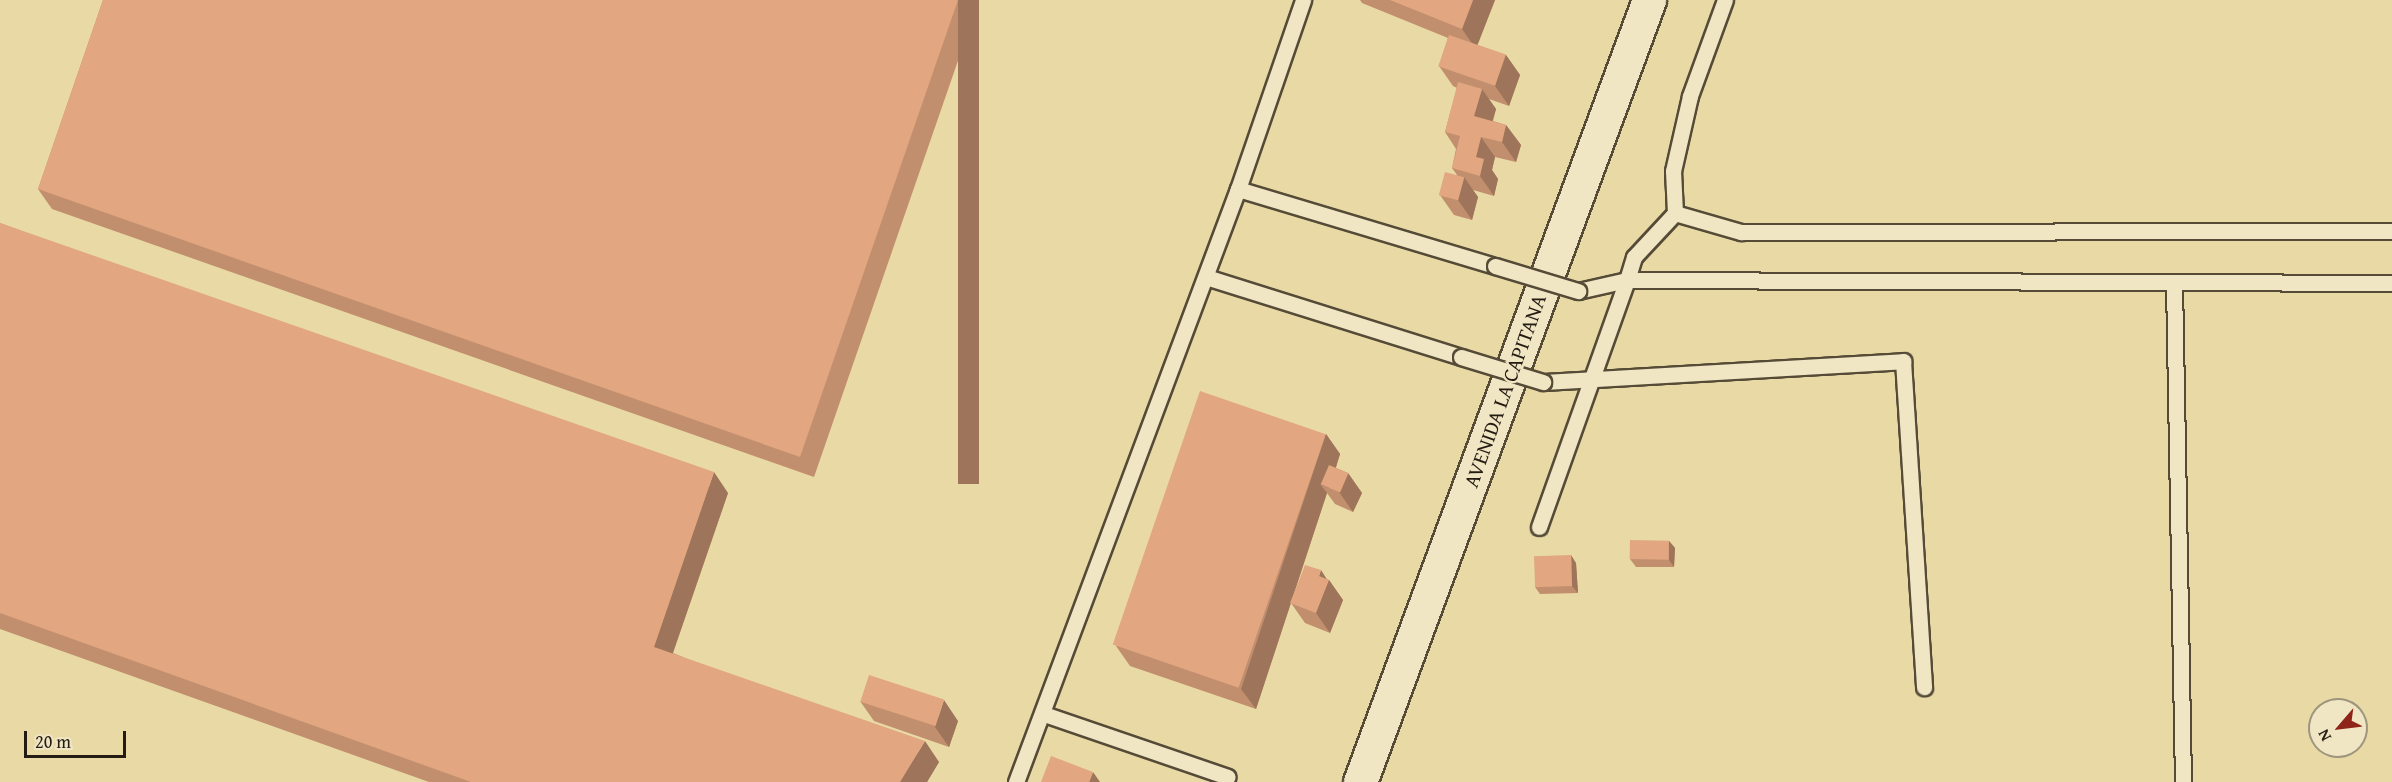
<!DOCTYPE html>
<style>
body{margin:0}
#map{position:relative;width:2392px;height:782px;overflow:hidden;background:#e8d9a5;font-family:"Gentium Book Plus",serif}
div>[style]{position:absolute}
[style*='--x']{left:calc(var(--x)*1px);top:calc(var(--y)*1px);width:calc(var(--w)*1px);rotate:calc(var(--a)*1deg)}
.roads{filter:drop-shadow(2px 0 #554b37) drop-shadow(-2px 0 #554b37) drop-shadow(0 2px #554b37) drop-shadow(0 -2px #554b37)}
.service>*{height:15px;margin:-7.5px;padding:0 7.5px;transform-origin:7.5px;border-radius:7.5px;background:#f0e6c4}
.tertiary>*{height:33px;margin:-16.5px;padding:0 16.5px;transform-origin:16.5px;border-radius:16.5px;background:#f0e6c4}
.bridges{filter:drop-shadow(2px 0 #554b37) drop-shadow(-2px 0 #554b37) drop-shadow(0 2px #554b37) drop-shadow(0 -2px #554b37)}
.service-bridge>*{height:15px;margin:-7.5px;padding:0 7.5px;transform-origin:7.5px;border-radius:7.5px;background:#f0e6c4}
.wall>*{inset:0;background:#c28f6e}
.shaded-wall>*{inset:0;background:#9e745a;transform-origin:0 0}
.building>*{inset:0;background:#e2a680;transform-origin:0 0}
span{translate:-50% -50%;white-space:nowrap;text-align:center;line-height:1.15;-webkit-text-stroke:4.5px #f0e6c4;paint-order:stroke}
.street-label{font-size:21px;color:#241c12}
.north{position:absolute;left:2308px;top:698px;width:60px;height:60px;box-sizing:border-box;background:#f0e6c4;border:2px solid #9e957d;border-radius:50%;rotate:242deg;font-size:16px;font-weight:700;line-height:24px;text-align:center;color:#241c12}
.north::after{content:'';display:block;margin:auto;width:21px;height:27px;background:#8f2418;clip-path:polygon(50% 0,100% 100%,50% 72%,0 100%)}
.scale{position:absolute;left:24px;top:731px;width:102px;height:27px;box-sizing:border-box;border:3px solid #241c12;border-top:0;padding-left:8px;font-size:18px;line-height:21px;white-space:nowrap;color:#241c12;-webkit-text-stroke:4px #f0e6c4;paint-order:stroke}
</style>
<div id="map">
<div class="roads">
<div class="service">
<i style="--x:1238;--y:189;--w:200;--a:-71"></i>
<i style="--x:1675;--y:213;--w:69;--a:16.1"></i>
<i style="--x:1741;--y:232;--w:651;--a:-0.09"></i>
<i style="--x:1206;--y:277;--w:267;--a:17.4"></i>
<i style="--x:2174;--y:282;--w:500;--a:88.97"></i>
<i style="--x:1578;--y:291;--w:50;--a:-12.7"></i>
<i style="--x:1627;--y:280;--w:24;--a:-73"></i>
<i style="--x:1634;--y:257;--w:60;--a:-47"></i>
<i style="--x:1675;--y:213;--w:42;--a:-92.7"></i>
<i style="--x:1673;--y:171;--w:77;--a:-77.2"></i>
<i style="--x:1690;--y:96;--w:102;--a:-70"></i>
<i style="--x:1543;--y:382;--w:361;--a:-3.3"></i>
<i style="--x:1903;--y:361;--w:327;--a:86.3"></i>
<i style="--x:1539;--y:527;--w:262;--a:-70.4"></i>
<i style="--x:1627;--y:280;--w:765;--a:0.22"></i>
<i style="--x:1044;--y:714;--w:194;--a:18.9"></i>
<i style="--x:1016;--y:782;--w:633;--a:-69.48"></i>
<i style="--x:1238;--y:189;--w:268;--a:16.7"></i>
</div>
<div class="tertiary">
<i style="--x:1360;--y:782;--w:834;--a:-69.72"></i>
</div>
</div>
<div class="bridges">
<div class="service-bridge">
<i style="--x:1495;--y:266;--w:87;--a:16.8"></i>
<i style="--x:1461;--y:357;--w:86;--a:17"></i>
</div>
</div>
<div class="wall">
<i style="clip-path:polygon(103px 0,979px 0,814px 477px,52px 209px,38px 189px)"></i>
<i style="clip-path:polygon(1360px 0,1495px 0,1477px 45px,1506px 55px,1520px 75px,1509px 106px,1489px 99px,1496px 109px,1493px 121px,1506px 125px,1521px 145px,1516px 162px,1495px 157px,1492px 170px,1498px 179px,1494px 196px,1473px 190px,1478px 197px,1472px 220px,1454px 215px,1440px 195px,1457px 175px,1452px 168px,1456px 149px,1445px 132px,1457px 88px,1453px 86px,1439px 66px,1448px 38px,1362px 3px)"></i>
<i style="clip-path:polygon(0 223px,728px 493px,673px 653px,939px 762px,927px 782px,429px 782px,0 629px)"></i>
<i style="clip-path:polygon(1326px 434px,1340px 454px,1336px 468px,1348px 473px,1362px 493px,1353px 512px,1335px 504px,1327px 493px,1292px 599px,1327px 579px,1329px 580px,1343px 600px,1330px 633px,1305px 623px,1291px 603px,1256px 709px,1130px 666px,1116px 646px)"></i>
<i style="clip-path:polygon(1669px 541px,1675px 548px,1674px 567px,1636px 567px,1630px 559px)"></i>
<i style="clip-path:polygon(1576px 563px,1578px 593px,1540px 594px,1535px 587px)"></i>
<i style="clip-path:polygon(860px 701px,958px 721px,949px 747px,874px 721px)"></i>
</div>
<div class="shaded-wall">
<i style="left:958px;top:0;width:21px;height:484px"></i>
<i style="clip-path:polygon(1473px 0,1495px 0,1476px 49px,1462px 29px)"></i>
<i style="clip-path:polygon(1506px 55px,1520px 75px,1509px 106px,1495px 86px)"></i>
<i style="clip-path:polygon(1482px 89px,1496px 109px,1488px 136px,1474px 116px)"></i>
<i style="clip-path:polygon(1506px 125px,1521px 145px,1516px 162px,1502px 142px)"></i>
<i style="clip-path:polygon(1481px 137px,1495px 157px,1492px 170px,1498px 179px,1494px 196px,1480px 176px,1476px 157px)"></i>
<i style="clip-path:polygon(1464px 177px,1478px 197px,1472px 220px,1458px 200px)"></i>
<i style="clip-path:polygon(1326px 434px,1340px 454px,1329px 488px,1320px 484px,1327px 493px,1256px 709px,1241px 689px)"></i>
<i style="clip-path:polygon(714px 472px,728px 493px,668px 667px,654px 647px)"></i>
<i style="clip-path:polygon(1348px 473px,1362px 493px,1353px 512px,1339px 492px)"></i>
<i style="clip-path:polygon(1669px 541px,1675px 548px,1674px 567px,1669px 560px)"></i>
<i style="clip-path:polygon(1571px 555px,1576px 563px,1578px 593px,1572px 586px)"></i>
<i style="clip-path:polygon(1321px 570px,1328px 581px,1329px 580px,1343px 600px,1330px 633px,1316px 613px,1319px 576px)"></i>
<i style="clip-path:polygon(944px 700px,958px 721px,949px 747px,935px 727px)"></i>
<i style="clip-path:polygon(925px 741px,939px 762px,927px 782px,900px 782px)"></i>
<i style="clip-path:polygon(1093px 772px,1100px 782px,1089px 782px)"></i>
</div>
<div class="building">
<i style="clip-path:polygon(103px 0,958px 0,800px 457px,38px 189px)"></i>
<i style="clip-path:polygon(1390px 0,1473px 0,1462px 29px)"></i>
<i style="left:1449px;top:35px;width:60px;height:33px;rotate:19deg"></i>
<i style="clip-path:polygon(1458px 82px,1482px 89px,1474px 116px,1506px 125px,1502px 142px,1481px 137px,1476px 157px,1484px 159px,1480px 176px,1452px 168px,1460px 136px,1445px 132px)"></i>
<i style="left:1445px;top:172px;width:20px;height:24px;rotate:15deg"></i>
<i style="clip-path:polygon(0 223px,714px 472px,654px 647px,925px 741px,900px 782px,471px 782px,0 613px)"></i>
<i style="left:1200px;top:391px;width:133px;height:268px;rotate:19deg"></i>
<i style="left:1329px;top:465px;width:21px;height:21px;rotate:23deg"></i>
<i style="left:1630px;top:540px;width:39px;height:19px;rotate:1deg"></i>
<i style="left:1571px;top:555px;width:31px;height:37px;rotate:88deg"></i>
<i style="clip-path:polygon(1305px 565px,1321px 570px,1319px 576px,1329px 580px,1316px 613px,1290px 603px)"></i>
<i style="left:869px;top:675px;width:79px;height:28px;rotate:18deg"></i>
<i style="clip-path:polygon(1051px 756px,1093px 772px,1089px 782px,1041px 782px)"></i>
</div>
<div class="street-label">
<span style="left:1505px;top:391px;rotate:-70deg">AVENIDA LA CAPITANA</span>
</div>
<div class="north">N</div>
<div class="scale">20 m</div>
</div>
